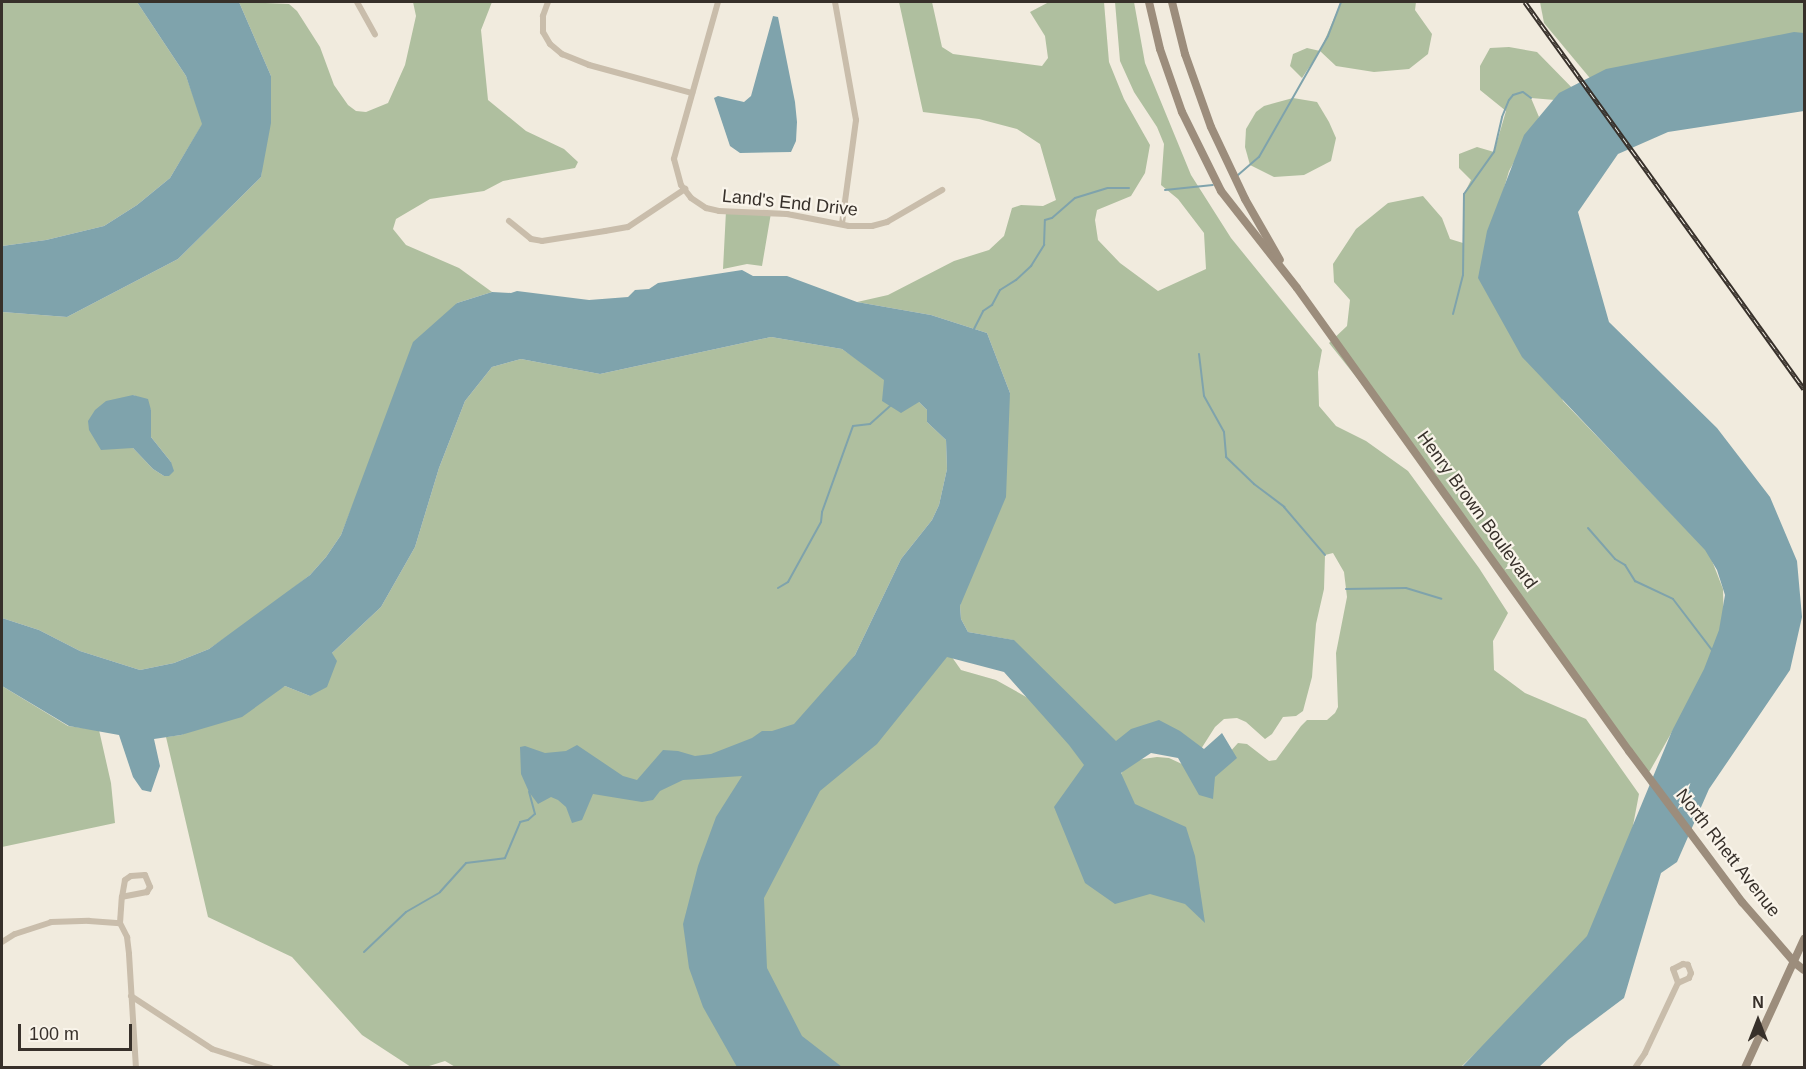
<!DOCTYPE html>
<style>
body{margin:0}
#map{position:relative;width:1806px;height:1069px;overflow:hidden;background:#f1ebde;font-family:Helvetica,sans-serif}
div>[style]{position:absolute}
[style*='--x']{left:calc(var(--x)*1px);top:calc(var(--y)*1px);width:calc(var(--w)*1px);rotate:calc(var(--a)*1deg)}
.green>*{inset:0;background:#afbf9f}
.water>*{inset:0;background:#7fa3ac}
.stream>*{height:2px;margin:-1px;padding:0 1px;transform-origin:1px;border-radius:1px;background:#7fa3ac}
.street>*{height:6px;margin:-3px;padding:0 3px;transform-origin:3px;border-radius:3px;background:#c9bdab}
.secondary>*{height:8px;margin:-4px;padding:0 4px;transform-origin:4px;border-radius:4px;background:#9c8d7c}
.rail>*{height:4.5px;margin-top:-2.25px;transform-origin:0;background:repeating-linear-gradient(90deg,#f9f4ea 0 7px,#37302a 0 14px);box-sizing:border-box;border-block:2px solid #37302a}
span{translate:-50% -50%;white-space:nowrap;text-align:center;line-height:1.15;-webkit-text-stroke:4.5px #f9f4ea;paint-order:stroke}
.street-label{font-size:18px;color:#37302a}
.frame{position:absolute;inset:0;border:3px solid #37302a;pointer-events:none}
.north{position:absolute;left:1728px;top:991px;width:60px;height:60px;-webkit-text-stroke:4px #f9f4ea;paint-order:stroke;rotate:0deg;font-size:16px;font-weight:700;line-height:24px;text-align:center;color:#37302a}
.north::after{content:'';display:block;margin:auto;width:21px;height:27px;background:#37302a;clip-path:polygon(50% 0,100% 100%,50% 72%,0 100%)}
.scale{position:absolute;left:18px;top:1024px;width:114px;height:27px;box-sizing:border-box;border:3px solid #37302a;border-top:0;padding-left:8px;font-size:18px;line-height:21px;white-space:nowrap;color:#37302a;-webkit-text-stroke:4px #f9f4ea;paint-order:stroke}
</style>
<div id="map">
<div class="green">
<i style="clip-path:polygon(2px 2px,137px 2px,186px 76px,203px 123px,170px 178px,137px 205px,104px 226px,46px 240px,2px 246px)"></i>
<i style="clip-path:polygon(evenodd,239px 2px,289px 4px,297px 11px,320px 47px,334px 85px,348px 105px,356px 111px,366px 112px,388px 103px,405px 65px,416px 16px,413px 2px,492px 2px,481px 30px,488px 100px,526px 131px,564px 149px,578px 162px,575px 168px,503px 181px,484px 191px,430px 199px,396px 219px,393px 229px,406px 245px,459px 268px,492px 292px,457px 303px,354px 502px,341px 535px,326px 557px,310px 575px,261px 613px,209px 649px,174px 663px,140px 670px,80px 651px,39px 630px,2px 618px,2px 312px,67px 317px,178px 259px,261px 177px,271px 76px,239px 2px,133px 395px,143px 399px,151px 410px,151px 437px,171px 462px,169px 476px,164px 476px,153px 469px,133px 448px,133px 395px)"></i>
<i style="clip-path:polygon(899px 2px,932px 2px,942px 47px,953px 54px,1042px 66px,1048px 58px,1045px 36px,1030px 12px,1049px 2px,1104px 2px,1109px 62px,1124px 99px,1150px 145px,1145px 173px,1131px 196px,1097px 210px,1095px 220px,1098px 240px,1120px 263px,1158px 291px,1206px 269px,1204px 233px,1178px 199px,1161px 185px,1164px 144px,1157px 127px,1134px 92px,1120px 61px,1115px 2px,1134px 2px,1145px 63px,1191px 175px,1231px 238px,1322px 350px,1318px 372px,1319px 406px,1336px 426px,1366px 441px,1408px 471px,1479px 568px,1508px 613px,1493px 641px,1494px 670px,1525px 693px,1586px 719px,1639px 794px,1631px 836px,1600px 933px,1461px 1067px,811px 1067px,772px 1019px,745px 857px,947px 650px,961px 670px,996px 680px,1037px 703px,1119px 777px,1125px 768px,1136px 760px,1157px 757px,1169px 758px,1208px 776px,1238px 743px,1247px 744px,1269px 761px,1276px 760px,1301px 726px,1307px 720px,1327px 720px,1335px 713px,1338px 707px,1336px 653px,1347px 597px,1344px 572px,1333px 553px,1325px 555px,1324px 589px,1316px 624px,1312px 677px,1303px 711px,1296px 716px,1283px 717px,1272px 734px,1265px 739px,1246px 722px,1237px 718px,1224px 719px,1215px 727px,1201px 749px,1113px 749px,1013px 640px,968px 632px,961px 619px,960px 606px,1010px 393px,987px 333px,931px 315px,857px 302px,888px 295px,954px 261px,989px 250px,1004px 236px,1012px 208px,1021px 205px,1043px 206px,1056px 200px,1040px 144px,1017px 129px,979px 119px,923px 112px)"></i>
<i style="clip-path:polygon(1341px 2px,1416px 2px,1415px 10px,1432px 34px,1428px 54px,1409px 69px,1374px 72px,1336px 66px,1320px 51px,1302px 78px,1290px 66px,1293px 54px,1307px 48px,1320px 51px)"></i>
<i style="clip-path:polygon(1540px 2px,1804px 2px,1804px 41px,1599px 89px,1544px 23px)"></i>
<i style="clip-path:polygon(1509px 47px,1537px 52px,1581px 97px,1555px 100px,1531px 98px,1539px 117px,1509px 171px,1498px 209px,1563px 401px,1709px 553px,1723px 589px,1724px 630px,1685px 716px,1673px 730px,1647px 776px,1380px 407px,1329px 343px,1347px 326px,1350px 300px,1334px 282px,1333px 264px,1356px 229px,1388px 203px,1423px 196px,1442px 218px,1450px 239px,1463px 243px,1464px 194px,1471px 180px,1459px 168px,1459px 154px,1477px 147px,1494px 152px,1506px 111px,1480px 90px,1480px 66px,1490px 48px)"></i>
<i style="clip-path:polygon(1293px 98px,1317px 102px,1329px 122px,1336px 138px,1331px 161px,1304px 175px,1274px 177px,1250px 165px,1245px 147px,1246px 129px,1256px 112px,1264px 106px)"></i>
<i style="clip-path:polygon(726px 211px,771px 213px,762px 266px,747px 264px,723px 269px)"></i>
<i style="clip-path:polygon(771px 337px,842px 349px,919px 402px,927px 410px,927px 422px,946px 440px,947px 469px,939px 505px,932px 520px,901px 559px,855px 655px,784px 749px,737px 1067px,457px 1068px,445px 1061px,426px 1067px,411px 1067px,362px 1035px,292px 957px,208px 917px,166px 737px,181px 735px,285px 686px,310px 696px,332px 653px,381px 607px,415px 547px,439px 468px,465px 401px,492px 367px,521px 359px,600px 374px)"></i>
<i style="clip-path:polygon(2px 686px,68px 726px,99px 730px,111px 783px,115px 823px,2px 847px)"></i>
</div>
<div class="water">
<i style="clip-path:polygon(137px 2px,239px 2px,271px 76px,271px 123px,261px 177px,178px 259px,67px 317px,2px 312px,2px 246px,46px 240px,104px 226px,137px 205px,170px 178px,202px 124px,186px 76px)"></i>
<i style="clip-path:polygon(773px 16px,778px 17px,795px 102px,797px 122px,796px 141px,791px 152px,740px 153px,730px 146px,714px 98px,718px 96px,744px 102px,751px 96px)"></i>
<i style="clip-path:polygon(1794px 32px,1804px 33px,1804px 111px,1668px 132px,1618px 154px,1578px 212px,1609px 322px,1717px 428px,1770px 497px,1797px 561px,1802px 617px,1790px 670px,1709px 789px,1677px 862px,1661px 873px,1624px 998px,1568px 1040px,1539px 1067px,1461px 1068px,1587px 936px,1672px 731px,1704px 669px,1719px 630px,1725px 595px,1717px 570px,1705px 550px,1522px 357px,1478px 278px,1487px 231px,1524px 135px,1559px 93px,1606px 69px)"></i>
<i style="clip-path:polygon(742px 270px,753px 276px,787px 276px,857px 302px,931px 315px,987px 333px,1010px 393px,1006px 497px,960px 606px,961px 619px,968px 632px,1014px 640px,1116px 741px,1131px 729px,1159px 720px,1180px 731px,1204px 749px,1222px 733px,1237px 758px,1215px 777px,1213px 799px,1199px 795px,1178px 758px,1151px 753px,1121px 773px,1135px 804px,1186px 827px,1195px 856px,1205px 923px,1185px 904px,1150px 894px,1115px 904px,1085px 883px,1054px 807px,1084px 765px,1069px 745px,1004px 672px,947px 657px,877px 744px,820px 791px,764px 898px,767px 968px,802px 1036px,842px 1067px,737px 1067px,703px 1007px,689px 968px,683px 924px,698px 866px,716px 817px,742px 776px,683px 780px,660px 791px,653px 800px,642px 802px,593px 794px,582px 820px,572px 823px,566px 807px,558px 800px,551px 797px,538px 804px,529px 792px,521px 774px,520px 747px,525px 746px,545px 753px,566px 751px,577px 745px,623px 776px,637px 780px,663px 750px,678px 751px,695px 756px,711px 754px,752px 738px,762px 731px,772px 731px,794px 724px,855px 655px,901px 559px,932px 520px,939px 505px,947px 469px,946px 440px,927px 422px,927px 410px,919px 402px,901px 413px,882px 401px,884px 380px,842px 349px,771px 337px,600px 374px,521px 359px,492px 367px,465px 401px,439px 468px,415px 547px,381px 607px,332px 653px,337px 661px,327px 687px,310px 696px,285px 686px,242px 717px,181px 735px,154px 739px,160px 766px,151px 792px,142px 790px,133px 777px,119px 735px,69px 726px,2px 686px,2px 618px,39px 630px,80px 651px,140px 670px,174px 663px,209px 649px,310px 575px,326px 557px,341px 535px,413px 342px,457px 303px,492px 292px,511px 293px,517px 291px,589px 300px,628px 297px,635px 290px,649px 289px,658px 283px)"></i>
<i style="clip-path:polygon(133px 395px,148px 399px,151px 410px,151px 437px,171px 462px,174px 471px,169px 476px,164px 476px,153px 469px,133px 448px,101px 450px,89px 430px,88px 421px,95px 410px,106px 401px)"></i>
</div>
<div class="stream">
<i style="--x:1238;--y:175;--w:28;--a:-41"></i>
<i style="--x:1259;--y:157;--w:139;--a:-60.3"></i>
<i style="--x:1328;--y:36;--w:36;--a:-69"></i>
<i style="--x:1165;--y:190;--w:48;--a:-5.9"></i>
<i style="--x:1453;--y:314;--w:40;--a:-75.6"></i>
<i style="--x:1463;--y:275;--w:81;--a:-89.3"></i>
<i style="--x:1464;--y:194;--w:52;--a:-54.5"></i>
<i style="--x:1494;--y:152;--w:36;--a:-77"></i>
<i style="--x:1502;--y:117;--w:18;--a:-68"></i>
<i style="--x:1509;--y:100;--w:6;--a:-51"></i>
<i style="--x:1513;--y:95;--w:10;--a:-17"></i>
<i style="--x:1523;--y:92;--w:10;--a:37"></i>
<i style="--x:974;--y:329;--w:20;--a:-63"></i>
<i style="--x:983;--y:311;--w:11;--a:-34"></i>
<i style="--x:992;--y:305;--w:17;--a:-62"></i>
<i style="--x:1000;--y:290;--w:19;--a:-32"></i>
<i style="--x:1016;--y:280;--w:21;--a:-43"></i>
<i style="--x:1031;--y:266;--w:25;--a:-58"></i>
<i style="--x:1044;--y:245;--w:25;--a:-88"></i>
<i style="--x:1045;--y:220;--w:7;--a:-16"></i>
<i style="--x:1052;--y:218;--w:30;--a:-41"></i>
<i style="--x:1075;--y:198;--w:34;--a:-17"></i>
<i style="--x:1108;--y:188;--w:21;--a:0"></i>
<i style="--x:1199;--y:354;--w:42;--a:83.2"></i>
<i style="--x:1204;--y:396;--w:41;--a:60.9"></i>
<i style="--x:1224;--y:432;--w:25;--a:85"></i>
<i style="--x:1226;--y:457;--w:39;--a:44"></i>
<i style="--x:1254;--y:484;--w:38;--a:37"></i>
<i style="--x:1284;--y:507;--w:63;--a:49.5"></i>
<i style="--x:1588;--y:528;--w:41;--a:48.9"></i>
<i style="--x:1615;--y:559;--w:12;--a:31"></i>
<i style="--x:1625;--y:565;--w:19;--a:58"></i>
<i style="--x:1635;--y:581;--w:42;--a:25.3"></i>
<i style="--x:1673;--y:599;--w:64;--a:52.6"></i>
<i style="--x:778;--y:588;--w:12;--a:-31"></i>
<i style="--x:788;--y:582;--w:68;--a:-61.2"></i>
<i style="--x:821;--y:522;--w:10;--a:-84"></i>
<i style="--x:822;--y:512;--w:91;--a:-70.2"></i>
<i style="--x:853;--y:426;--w:17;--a:-7"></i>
<i style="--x:870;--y:424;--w:27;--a:-42"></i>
<i style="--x:1346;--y:589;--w:60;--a:-1"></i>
<i style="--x:1406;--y:588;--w:37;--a:17"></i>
<i style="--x:364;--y:952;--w:58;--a:-43.6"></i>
<i style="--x:406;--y:912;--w:39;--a:-30"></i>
<i style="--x:440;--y:892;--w:39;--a:-48"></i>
<i style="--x:466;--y:863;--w:39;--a:-7"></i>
<i style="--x:505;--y:858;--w:39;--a:-67"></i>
<i style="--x:520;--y:822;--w:8;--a:-14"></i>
<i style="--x:528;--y:820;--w:9;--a:-41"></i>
<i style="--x:535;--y:814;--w:23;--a:-105"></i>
</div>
<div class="street">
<i style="--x:357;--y:2;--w:37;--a:61"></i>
<i style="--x:548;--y:2;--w:15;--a:110"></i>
<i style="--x:543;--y:16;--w:16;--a:90"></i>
<i style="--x:543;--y:32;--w:14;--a:60"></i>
<i style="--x:550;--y:44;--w:16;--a:40"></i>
<i style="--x:562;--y:54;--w:29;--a:22"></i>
<i style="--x:589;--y:65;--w:107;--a:15.2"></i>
<i style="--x:718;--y:2;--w:163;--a:105.7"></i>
<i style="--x:674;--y:159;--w:27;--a:75"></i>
<i style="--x:681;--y:185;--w:16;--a:52"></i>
<i style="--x:691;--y:198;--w:18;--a:34"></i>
<i style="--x:706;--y:208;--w:13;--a:13"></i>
<i style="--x:719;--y:211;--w:68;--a:2.5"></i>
<i style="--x:787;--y:214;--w:63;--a:11"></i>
<i style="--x:849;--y:226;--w:23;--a:0"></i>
<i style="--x:872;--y:226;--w:16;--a:-15"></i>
<i style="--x:887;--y:222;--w:64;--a:-30.2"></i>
<i style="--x:835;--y:2;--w:120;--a:79.9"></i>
<i style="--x:856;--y:120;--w:105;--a:97.7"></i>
<i style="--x:509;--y:221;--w:28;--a:39"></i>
<i style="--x:531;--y:239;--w:11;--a:10"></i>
<i style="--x:542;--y:241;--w:64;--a:-9"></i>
<i style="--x:605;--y:231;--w:23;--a:-10"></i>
<i style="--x:628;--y:227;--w:69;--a:-33.7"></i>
<i style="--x:120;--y:923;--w:16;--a:63"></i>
<i style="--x:127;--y:937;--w:17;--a:83"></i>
<i style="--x:129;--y:954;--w:114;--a:86.5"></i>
<i style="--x:120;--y:923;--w:26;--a:-86"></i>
<i style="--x:122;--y:897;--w:17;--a:-80"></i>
<i style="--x:125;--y:880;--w:7;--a:-34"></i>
<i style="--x:131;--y:876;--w:14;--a:-4"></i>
<i style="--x:145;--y:875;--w:13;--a:67"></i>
<i style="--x:150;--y:887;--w:6;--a:121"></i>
<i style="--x:147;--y:892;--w:25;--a:169"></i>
<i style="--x:2;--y:942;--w:15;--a:-32"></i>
<i style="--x:15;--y:934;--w:38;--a:-18"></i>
<i style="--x:51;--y:922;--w:38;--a:-2"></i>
<i style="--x:89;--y:921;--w:31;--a:4"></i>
<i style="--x:131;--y:996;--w:97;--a:33.2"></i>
<i style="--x:212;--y:1049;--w:62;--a:17.9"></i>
<i style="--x:1635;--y:1068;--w:18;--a:-56"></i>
<i style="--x:1645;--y:1053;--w:77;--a:-64.8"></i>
<i style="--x:1678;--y:983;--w:12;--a:-24"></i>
<i style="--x:1689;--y:978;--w:5;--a:-68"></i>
<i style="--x:1691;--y:973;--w:9;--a:-111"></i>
<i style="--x:1688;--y:965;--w:5;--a:-169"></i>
<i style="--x:1683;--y:964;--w:11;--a:153"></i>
<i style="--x:1673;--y:969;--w:15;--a:70"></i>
</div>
<div class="secondary">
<i style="--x:1149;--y:2;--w:48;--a:76.8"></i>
<i style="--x:1160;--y:49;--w:67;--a:70.8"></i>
<i style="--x:1182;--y:112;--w:88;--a:63.7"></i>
<i style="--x:1221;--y:191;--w:123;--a:51.9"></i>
<i style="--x:1297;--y:288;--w:570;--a:54.36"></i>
<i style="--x:1629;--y:751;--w:189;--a:53.2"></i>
<i style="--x:1742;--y:902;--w:81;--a:49"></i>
<i style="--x:1795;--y:963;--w:11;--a:38"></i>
<i style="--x:1172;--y:2;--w:54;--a:76"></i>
<i style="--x:1185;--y:54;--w:77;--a:70.4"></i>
<i style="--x:1211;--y:127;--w:80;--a:64.7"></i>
<i style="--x:1245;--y:199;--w:70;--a:60.2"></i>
<i style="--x:1745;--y:1068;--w:142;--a:-65.4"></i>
</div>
<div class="rail">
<i style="--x:1525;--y:2;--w:477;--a:54.2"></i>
</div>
<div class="street-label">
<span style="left:790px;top:203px;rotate:6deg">Land's End Drive</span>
<span style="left:1477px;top:510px;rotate:54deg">Henry Brown Boulevard</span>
<span style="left:1728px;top:853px;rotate:52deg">North Rhett Avenue</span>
</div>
<div class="frame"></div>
<div class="north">N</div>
<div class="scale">100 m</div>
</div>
